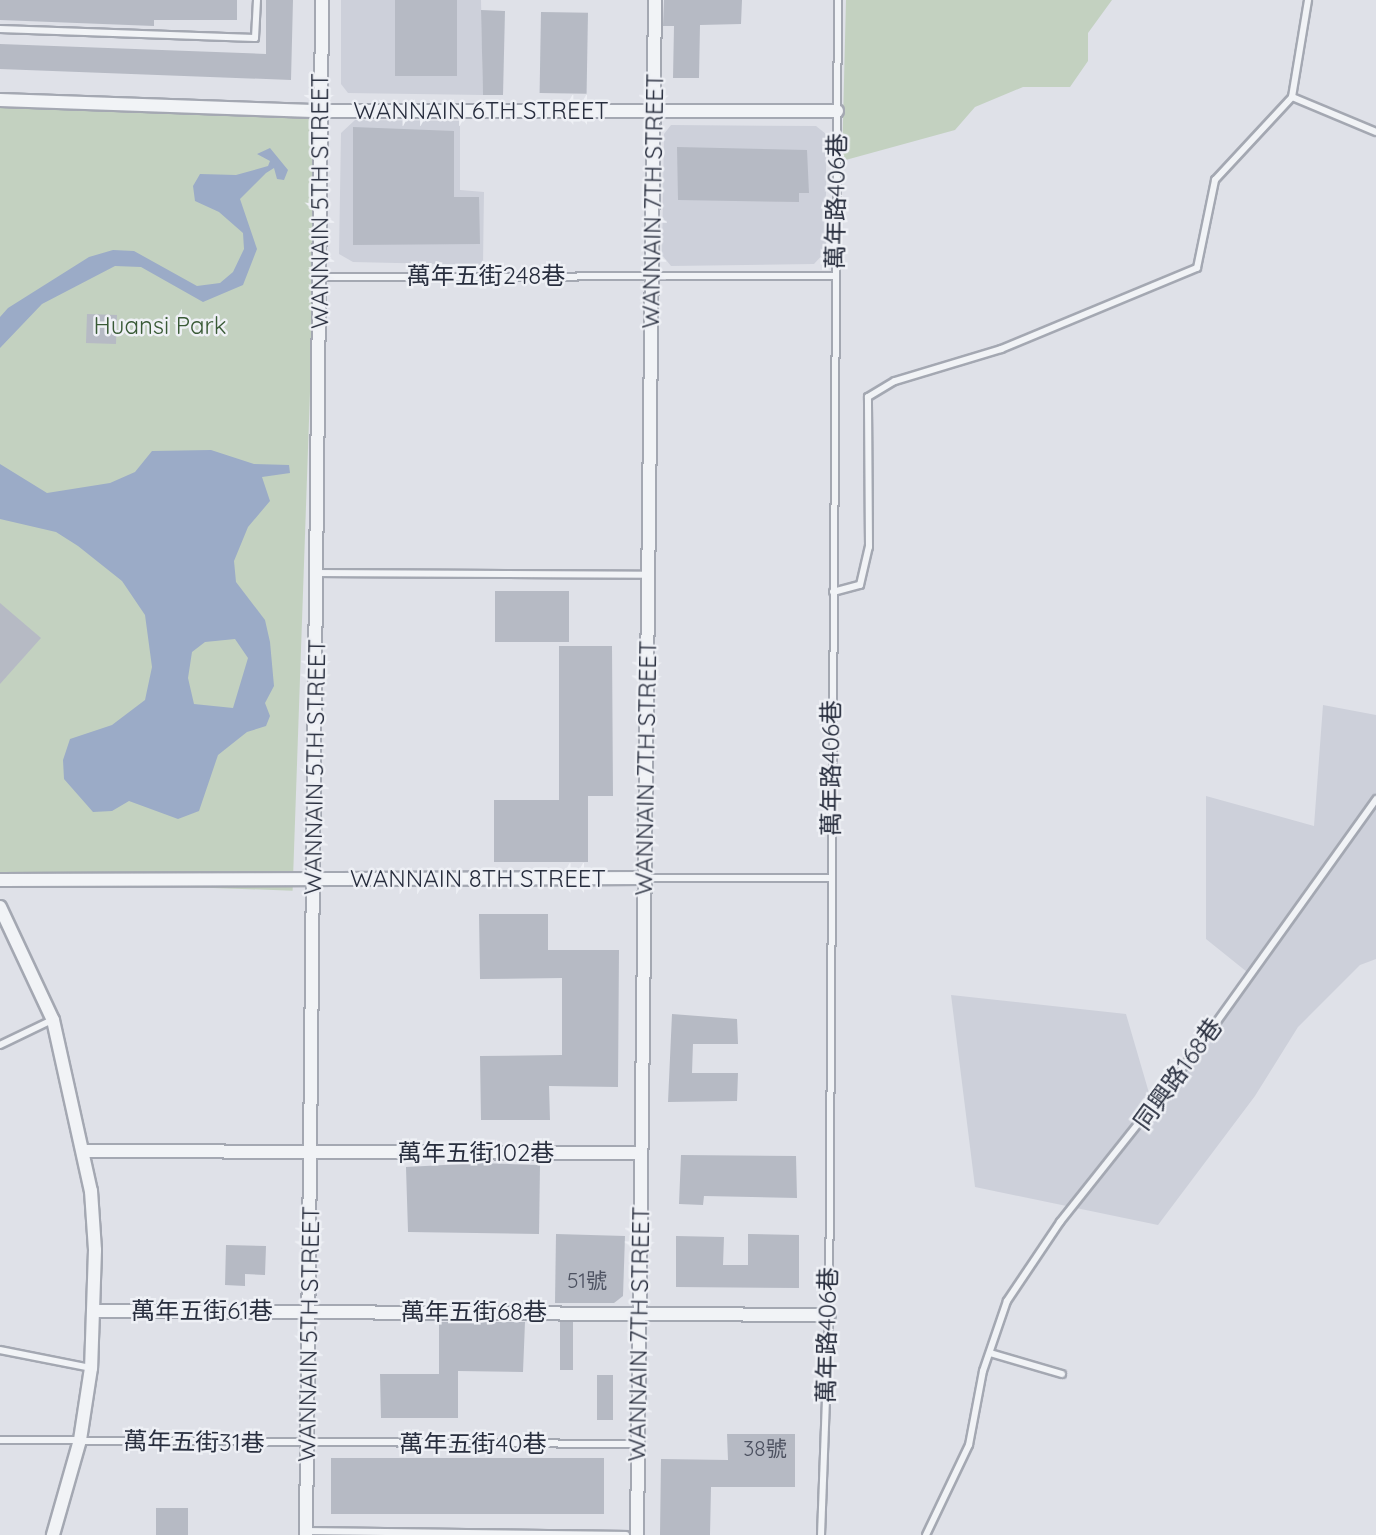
<!DOCTYPE html>
<meta charset="utf-8">
<style>
body{margin:0}
#map{position:relative;width:1376px;height:1535px;overflow:hidden;background:#dfe1e8;font-family:Quicksand,"Noto Sans TC",sans-serif}
div>[style]{position:absolute}
[style*='--x']{left:calc(var(--x)*1px);top:calc(var(--y)*1px);width:calc(var(--w)*1px);rotate:calc(var(--a)*1deg)}
.built>*{inset:0;background:#cdd0da}
.green>*{inset:0;background:#c3d1c0;transform-origin:0 0}
.water>*{inset:0;background:#9babc7}
.building>*{inset:0;background:#b6bac4;transform-origin:0 0}
.roads{filter:drop-shadow(2px 0 #a4a8b2) drop-shadow(-2px 0 #a4a8b2) drop-shadow(0 2px #a4a8b2) drop-shadow(0 -2px #a4a8b2)}
.lane>*{height:6px;margin:-3px;padding:0 3px;transform-origin:3px;border-radius:3px;background:#f1f3f6}
.street>*{height:12px;margin:-6px;padding:0 6px;transform-origin:6px;border-radius:6px;background:#f1f3f6}
span{translate:-50% -50%;white-space:nowrap;text-align:center;line-height:1.15;-webkit-text-stroke:5px #eef0f5;paint-order:stroke}
.number-label{font-size:21px;color:#4c5160}
.number-label span{-webkit-text-stroke-width:0}
.street-label{font-size:24px;color:#282e3e}
.park-label{font-size:24px;color:#395a36}
</style>
<div id="map">
<div class="built">
<i style="clip-path:polygon(341px 0,481px 0,483px 95px,348px 93px,341px 84px)"></i>
<i style="clip-path:polygon(355px 120px,460px 121px,460px 190px,484px 192px,483px 265px,353px 262px,339px 254px,341px 133px)"></i>
<i style="clip-path:polygon(671px 125px,816px 126px,826px 134px,826px 251px,814px 264px,671px 266px,662px 255px,664px 134px)"></i>
<i style="clip-path:polygon(1323px 705px,1376px 715px,1376px 959px,1360px 965px,1298px 1027px,1255px 1096px,1158px 1225px,975px 1187px,951px 995px,1126px 1014px,1154px 1110px,1252px 976px,1206px 939px,1206px 796px,1314px 826px)"></i>
</div>
<div class="green">
<i style="clip-path:polygon(846px 0,1112px 0,1088px 33px,1088px 61px,1070px 87px,1023px 87px,975px 107px,955px 130px,842px 161px)"></i>
<i style="left:0;top:100px;width:320px;height:780px;rotate:2deg"></i>
</div>
<div class="water">
<i style="clip-path:polygon(270px 148px,288px 170px,284px 180px,277px 179px,274px 168px,266px 173px,240px 199px,257px 249px,243px 285px,203px 302px,141px 267px,115px 266px,42px 304px,0 348px,0 317px,8px 308px,89px 257px,113px 250px,134px 251px,197px 286px,220px 283px,233px 272px,244px 249px,243px 233px,219px 212px,195px 201px,193px 186px,200px 174px,236px 175px,268px 166px,270px 161px,257px 154px)"></i>
<i style="clip-path:polygon(evenodd,211px 450px,254px 464px,289px 465px,290px 473px,262px 477px,270px 501px,248px 527px,234px 561px,236px 582px,265px 620px,270px 642px,274px 686px,265px 703px,270px 716px,266px 726px,247px 732px,218px 755px,199px 811px,178px 819px,129px 801px,112px 811px,93px 812px,64px 779px,63px 760px,70px 739px,112px 725px,145px 700px,152px 667px,145px 615px,122px 581px,78px 546px,56px 532px,0 519px,0 464px,47px 493px,110px 483px,135px 472px,152px 451px,211px 450px,235px 639px,248px 658px,233px 708px,194px 704px,188px 678px,192px 652px,205px 642px,235px 639px)"></i>
</div>
<div class="building">
<i style="clip-path:polygon(0 0,237px 0,237px 20px,154px 20px,154px 26px,0 20px)"></i>
<i style="clip-path:polygon(266px 0,293px 0,291px 80px,0 69px,0 44px,266px 54px)"></i>
<i style="left:395px;top:0;width:62px;height:76px"></i>
<i style="clip-path:polygon(664px 0,742px 0,741px 24px,700px 25px,699px 78px,673px 78px,674px 26px,663px 26px)"></i>
<i style="clip-path:polygon(481px 10px,505px 11px,503px 95px,483px 95px)"></i>
<i style="left:541px;top:12px;width:47px;height:81px;rotate:1deg"></i>
<i style="clip-path:polygon(353px 127px,454px 131px,454px 197px,479px 197px,480px 244px,353px 245px)"></i>
<i style="clip-path:polygon(677px 147px,807px 150px,809px 193px,799px 193px,799px 202px,678px 200px)"></i>
<i style="left:87px;top:314px;width:30px;height:29px;rotate:2deg"></i>
<i style="left:569px;top:591px;width:51px;height:74px;rotate:90deg"></i>
<i style="clip-path:polygon(0 603px,41px 638px,0 684px)"></i>
<i style="clip-path:polygon(559px 646px,612px 646px,613px 796px,588px 796px,588px 862px,494px 862px,494px 800px,559px 800px)"></i>
<i style="clip-path:polygon(479px 914px,548px 914px,548px 950px,619px 950px,618px 1087px,549px 1086px,550px 1120px,481px 1120px,480px 1056px,562px 1055px,562px 978px,480px 979px)"></i>
<i style="clip-path:polygon(672px 1014px,737px 1019px,738px 1044px,693px 1044px,692px 1073px,738px 1073px,737px 1101px,668px 1102px)"></i>
<i style="clip-path:polygon(681px 1155px,796px 1156px,797px 1198px,704px 1196px,703px 1205px,679px 1204px)"></i>
<i style="clip-path:polygon(482px 1163px,540px 1165px,539px 1234px,408px 1232px,406px 1167px)"></i>
<i style="clip-path:polygon(556px 1234px,625px 1236px,623px 1296px,614px 1303px,555px 1303px)"></i>
<i style="clip-path:polygon(748px 1234px,799px 1235px,799px 1288px,676px 1287px,676px 1236px,724px 1237px,723px 1265px,748px 1265px)"></i>
<i style="clip-path:polygon(226px 1245px,266px 1246px,265px 1275px,245px 1274px,245px 1286px,225px 1285px)"></i>
<i style="clip-path:polygon(439px 1322px,525px 1322px,523px 1372px,458px 1371px,458px 1418px,381px 1418px,380px 1374px,439px 1374px)"></i>
<i style="left:560px;top:1322px;width:13px;height:48px"></i>
<i style="left:597px;top:1375px;width:16px;height:45px"></i>
<i style="clip-path:polygon(727px 1434px,795px 1434px,795px 1487px,711px 1487px,710px 1535px,660px 1535px,661px 1459px,728px 1460px)"></i>
<i style="left:331px;top:1458px;width:273px;height:56px"></i>
<i style="left:156px;top:1508px;width:32px;height:27px"></i>
</div>
<div class="roads">
<div class="lane">
<i style="--x:0;--y:29;--w:255;--a:2"></i>
<i style="--x:255;--y:38;--w:38;--a:-87"></i>
<i style="--x:1292;--y:97;--w:91;--a:22.6"></i>
<i style="--x:320;--y:277;--w:515;--a:-0.11"></i>
<i style="--x:317;--y:573;--w:330;--a:0.3"></i>
<i style="--x:833;--y:592;--w:28;--a:-15"></i>
<i style="--x:860;--y:585;--w:39;--a:-77"></i>
<i style="--x:869;--y:547;--w:150;--a:-90.4"></i>
<i style="--x:868;--y:397;--w:31;--a:-31"></i>
<i style="--x:895;--y:381;--w:111;--a:-16.8"></i>
<i style="--x:1001;--y:349;--w:212;--a:-22.5"></i>
<i style="--x:1197;--y:268;--w:90;--a:-78.4"></i>
<i style="--x:1215;--y:180;--w:113;--a:-47.1"></i>
<i style="--x:1292;--y:97;--w:98;--a:-80.6"></i>
<i style="--x:645;--y:878;--w:186;--a:0"></i>
<i style="--x:0;--y:1045;--w:58;--a:-25.7"></i>
<i style="--x:0;--y:1350;--w:93;--a:11.2"></i>
<i style="--x:990;--y:1353;--w:75;--a:16.3"></i>
<i style="--x:0;--y:1440;--w:638;--a:0.36"></i>
<i style="--x:307;--y:1531;--w:319;--a:0.7"></i>
<i style="--x:821;--y:1535;--w:220;--a:-87.9"></i>
<i style="--x:829;--y:1315;--w:1315;--a:-89.61"></i>
<i style="--x:926;--y:1535;--w:100;--a:-64.5"></i>
<i style="--x:969;--y:1445;--w:75;--a:-79.3"></i>
<i style="--x:983;--y:1371;--w:74;--a:-71.1"></i>
<i style="--x:1007;--y:1301;--w:95;--a:-56.1"></i>
<i style="--x:1060;--y:1222;--w:213;--a:-51.5"></i>
<i style="--x:1193;--y:1055;--w:315;--a:-54.4"></i>
</div>
<div class="street">
<i style="--x:0;--y:100;--w:320;--a:2"></i>
<i style="--x:320;--y:111;--w:517;--a:0"></i>
<i style="--x:0;--y:880;--w:645;--a:-0.18"></i>
<i style="--x:0;--y:907;--w:125;--a:64.9"></i>
<i style="--x:53;--y:1020;--w:175;--a:77.5"></i>
<i style="--x:91;--y:1191;--w:59;--a:86.1"></i>
<i style="--x:95;--y:1250;--w:118;--a:91.9"></i>
<i style="--x:91;--y:1368;--w:73;--a:98.7"></i>
<i style="--x:80;--y:1440;--w:99;--a:105.9"></i>
<i style="--x:85;--y:1151;--w:556;--a:0.21"></i>
<i style="--x:95;--y:1311;--w:734;--a:0.31"></i>
<i style="--x:306;--y:1535;--w:1535;--a:-89.4"></i>
<i style="--x:637;--y:1535;--w:1535;--a:-89.33"></i>
</div>
</div>
<div class="number-label">
<span style="left:587px;top:1280px">51號</span>
<span style="left:765px;top:1448px">38號</span>
</div>
<div class="street-label">
<span style="left:481px;top:111px">WANNAIN 6TH STREET</span>
<span style="left:320px;top:201px;rotate:-90deg">WANNAIN 5TH STREET</span>
<span style="left:653px;top:201px;rotate:-89deg">WANNAIN 7TH STREET</span>
<span style="left:836px;top:201px;rotate:-89deg">萬年路406巷</span>
<span style="left:486px;top:276px">萬年五街248巷</span>
<span style="left:315px;top:767px;rotate:-89deg">WANNAIN 5TH STREET</span>
<span style="left:646px;top:768px;rotate:-89deg">WANNAIN 7TH STREET</span>
<span style="left:831px;top:768px;rotate:-90deg">萬年路406巷</span>
<span style="left:478px;top:879px">WANNAIN 8TH STREET</span>
<span style="left:1178px;top:1074px;rotate:-54deg">同興路168巷</span>
<span style="left:476px;top:1153px">萬年五街102巷</span>
<span style="left:202px;top:1311px">萬年五街61巷</span>
<span style="left:474px;top:1312px">萬年五街68巷</span>
<span style="left:309px;top:1334px;rotate:-89deg">WANNAIN 5TH STREET</span>
<span style="left:639px;top:1334px;rotate:-89deg">WANNAIN 7TH STREET</span>
<span style="left:827px;top:1335px;rotate:-89deg">萬年路406巷</span>
<span style="left:194px;top:1442px;rotate:1deg">萬年五街31巷</span>
<span style="left:473px;top:1444px">萬年五街40巷</span>
</div>
<div class="park-label">
<span style="left:160px;top:326px">Huansi Park</span>
</div>
</div>
